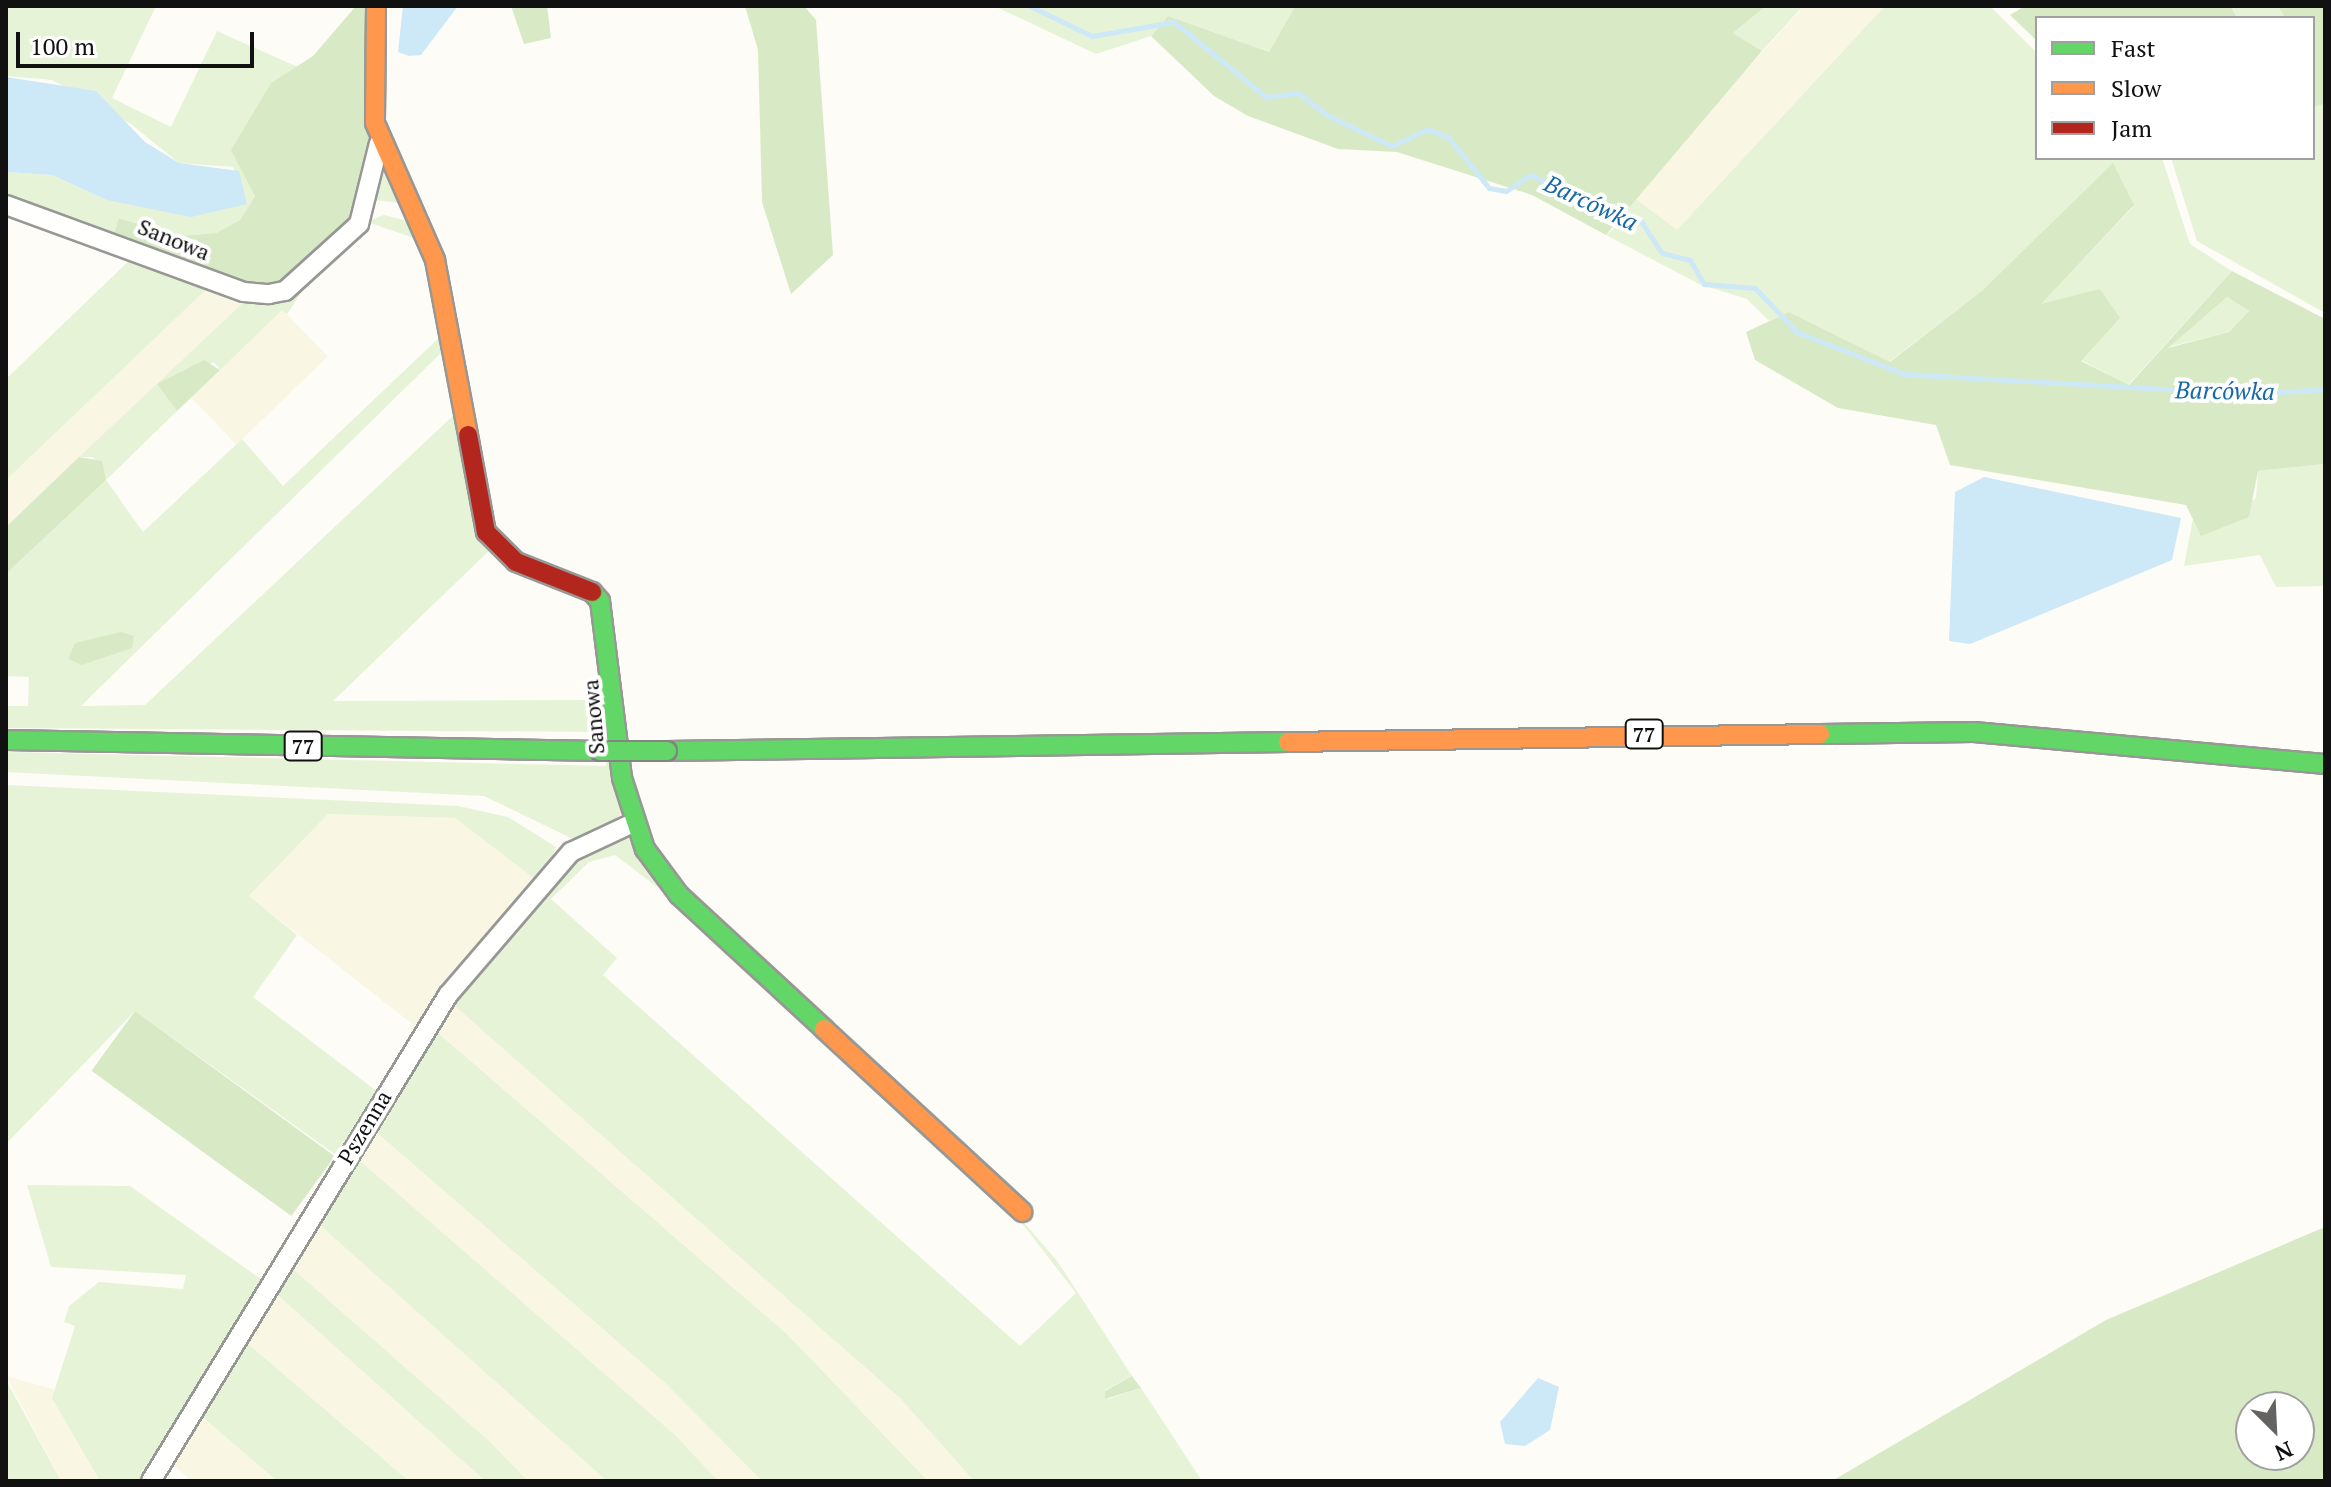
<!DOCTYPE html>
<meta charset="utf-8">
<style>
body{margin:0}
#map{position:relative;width:2331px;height:1487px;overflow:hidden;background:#fdfcf7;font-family:"PT Serif",serif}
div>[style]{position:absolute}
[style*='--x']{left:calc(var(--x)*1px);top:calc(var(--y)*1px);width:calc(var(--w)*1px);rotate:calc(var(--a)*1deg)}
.farmland>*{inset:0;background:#f9f7e4;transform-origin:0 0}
.green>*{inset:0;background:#e7f3d7}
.forest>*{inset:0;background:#d8eac5;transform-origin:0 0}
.water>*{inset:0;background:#cde8f7}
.stream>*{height:5px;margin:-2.5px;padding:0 2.5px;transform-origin:2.5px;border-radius:2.5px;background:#cde8f7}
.roads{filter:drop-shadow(2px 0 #979795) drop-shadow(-2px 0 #979795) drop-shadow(0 2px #979795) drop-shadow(0 -2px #979795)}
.street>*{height:18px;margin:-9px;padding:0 9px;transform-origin:9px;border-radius:9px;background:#fffffe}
.fast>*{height:18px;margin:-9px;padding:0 9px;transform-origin:9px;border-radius:9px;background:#63d668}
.slow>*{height:18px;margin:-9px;padding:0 9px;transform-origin:9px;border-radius:9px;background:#ff974d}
.jam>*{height:18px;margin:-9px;padding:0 9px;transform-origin:9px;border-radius:9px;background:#b3261e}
.bridges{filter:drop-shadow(2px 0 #858482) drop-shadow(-2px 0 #858482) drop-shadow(0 2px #858482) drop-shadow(0 -2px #858482)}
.fast-bridge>*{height:18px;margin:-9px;padding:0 9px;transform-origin:9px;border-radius:9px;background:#63d668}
span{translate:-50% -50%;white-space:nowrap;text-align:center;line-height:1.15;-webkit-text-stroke:8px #fff;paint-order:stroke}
.shield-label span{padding:2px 6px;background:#fff;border:2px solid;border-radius:6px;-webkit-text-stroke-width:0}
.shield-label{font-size:20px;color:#111;font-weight:700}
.street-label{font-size:22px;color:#111}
.water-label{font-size:24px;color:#1768a6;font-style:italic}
.frame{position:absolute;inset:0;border:8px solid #111;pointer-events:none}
.legend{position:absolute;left:2035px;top:16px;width:280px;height:144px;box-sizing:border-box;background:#fff;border:2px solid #a0a0a0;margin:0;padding:10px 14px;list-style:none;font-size:24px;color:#111}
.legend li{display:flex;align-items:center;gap:16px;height:40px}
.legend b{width:40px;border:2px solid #a0a0a0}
.north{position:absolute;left:2235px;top:1391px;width:80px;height:80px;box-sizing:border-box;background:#fff;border:2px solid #a0a0a0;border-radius:50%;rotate:156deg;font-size:22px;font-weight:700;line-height:32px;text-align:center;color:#111}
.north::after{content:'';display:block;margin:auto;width:28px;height:36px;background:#646362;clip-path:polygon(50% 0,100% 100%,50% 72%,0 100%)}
.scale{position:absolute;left:16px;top:32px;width:238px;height:36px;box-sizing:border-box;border:4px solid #111;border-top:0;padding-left:10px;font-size:24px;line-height:28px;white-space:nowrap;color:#111;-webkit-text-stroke:6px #fff;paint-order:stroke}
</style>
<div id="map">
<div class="farmland">
<i style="clip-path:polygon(1804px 6px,1885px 6px,1677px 231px,1649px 215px,1632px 196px)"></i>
<i style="clip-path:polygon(212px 284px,247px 299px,6px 527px,6px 480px)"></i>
<i style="left:282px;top:309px;width:66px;height:127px;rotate:46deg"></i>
<i style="clip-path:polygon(328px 814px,455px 818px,540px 882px,470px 956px,416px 1027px,249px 896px)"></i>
<i style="clip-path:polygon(449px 1001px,901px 1399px,974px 1481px,928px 1481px,788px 1335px,430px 1026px)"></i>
<i style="clip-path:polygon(368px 1125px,665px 1383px,762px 1481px,718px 1481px,351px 1153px)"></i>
<i style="clip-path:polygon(312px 1218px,555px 1432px,607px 1481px,528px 1481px,286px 1263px)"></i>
<i style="clip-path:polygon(271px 1289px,485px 1481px,409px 1481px,241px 1338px)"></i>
<i style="clip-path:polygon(6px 1376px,56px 1390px,100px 1481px,61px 1481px)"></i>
<i style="clip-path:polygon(198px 1413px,277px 1481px,192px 1481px,171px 1463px)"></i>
</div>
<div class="green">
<i style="clip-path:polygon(6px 6px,156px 6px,112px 98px,171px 127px,217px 31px,300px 68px,271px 83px,248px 174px,255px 196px,240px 220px,216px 233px,180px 236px,120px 218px,113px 237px,6px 200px,6px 172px,52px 175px,107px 200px,247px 204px,233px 167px,179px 163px,131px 124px,52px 80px,6px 76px)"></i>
<i style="clip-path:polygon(994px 6px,1295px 6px,1269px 52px,1168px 16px,1151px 36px,1096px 54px)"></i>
<i style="clip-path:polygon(1766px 6px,1803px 6px,1762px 51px,1733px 33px)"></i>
<i style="clip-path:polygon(1885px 6px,1990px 6px,2037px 53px,2037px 158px,2162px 158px,2190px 244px,2232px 271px,2128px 385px,2081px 360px,2039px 305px,2134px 206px,1984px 289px,1889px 362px,1789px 312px,1769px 321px,1747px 299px,1699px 284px,1606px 235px,1625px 220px,1632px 196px,1677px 230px)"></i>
<i style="clip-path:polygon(2231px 6px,2278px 6px,2285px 18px,2237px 18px)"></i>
<i style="clip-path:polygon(2325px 104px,2325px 313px,2197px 241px,2171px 158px,2313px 158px,2313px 107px)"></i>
<i style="clip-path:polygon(376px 154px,402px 203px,373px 200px)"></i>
<i style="clip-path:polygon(384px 215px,404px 220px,417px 239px,367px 222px)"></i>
<i style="clip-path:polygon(136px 254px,212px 284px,6px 480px,6px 379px)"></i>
<i style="clip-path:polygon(310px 280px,287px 314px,282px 310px,220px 370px,214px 362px,158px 385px,177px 411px,106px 480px,143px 532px,242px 439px,283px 486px,444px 333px,446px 348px,81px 706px,145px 705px,457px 412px,492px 548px,333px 701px,585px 700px,598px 690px,622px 812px,614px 822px,575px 840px,484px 796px,6px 772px,6px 752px,606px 766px,603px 732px,6px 728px,6px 706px,28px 706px,29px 677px,6px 676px,6px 574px,106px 480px,93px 457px,79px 457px,247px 299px)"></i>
<i style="clip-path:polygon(2227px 297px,2249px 311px,2229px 332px,2168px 347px)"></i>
<i style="clip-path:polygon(2325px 464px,2325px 586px,2276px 587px,2260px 555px,2184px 566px,2193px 518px,2202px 536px,2256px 498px,2258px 471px)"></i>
<i style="clip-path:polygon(6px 785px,458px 806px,508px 817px,556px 847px,540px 883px,418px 1028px,470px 956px,539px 882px,455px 818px,328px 814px,249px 896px,297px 935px,253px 997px,378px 1092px,146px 1481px,100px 1481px,52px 1398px,75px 1326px,64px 1322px,69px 1306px,99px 1282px,183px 1289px,186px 1275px,51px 1267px,27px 1185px,130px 1186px,262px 1280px,336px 1155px,135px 1011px,6px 1144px)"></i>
<i style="clip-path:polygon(626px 835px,661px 890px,615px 855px,589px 862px,551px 899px,617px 958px,603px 975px,1020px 1346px,1076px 1293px,1000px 1195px,1058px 1262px,1132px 1376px,1105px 1390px,1108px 1399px,1141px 1388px,1202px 1481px,974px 1481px,901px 1399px,449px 1001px,577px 858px)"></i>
<i style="clip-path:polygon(430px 1026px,788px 1335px,928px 1481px,762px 1481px,665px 1383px,368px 1125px)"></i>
<i style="clip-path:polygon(351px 1153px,675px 1435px,718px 1481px,607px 1481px,312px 1218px)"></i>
<i style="clip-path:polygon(286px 1263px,489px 1441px,528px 1481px,485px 1481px,271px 1289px)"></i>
<i style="clip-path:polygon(241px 1338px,409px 1481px,277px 1481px,198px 1413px)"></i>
<i style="clip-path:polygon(6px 1380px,61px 1481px,6px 1481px)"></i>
</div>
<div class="forest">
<i style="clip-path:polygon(356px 6px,372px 6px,371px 137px,355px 220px,288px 284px,250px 289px,113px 237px,119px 218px,180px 236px,216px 233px,240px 220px,255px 196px,231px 150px,271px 83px,313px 56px)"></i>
<i style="clip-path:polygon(511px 6px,547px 6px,551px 38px,524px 44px)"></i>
<i style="clip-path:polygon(745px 6px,804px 6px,816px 20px,833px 255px,791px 294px,762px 202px,758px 50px)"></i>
<i style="clip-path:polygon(1295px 6px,1715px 7px,1766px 6px,1733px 33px,1762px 51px,1606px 235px,1532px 195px,1397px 152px,1338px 149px,1248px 116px,1214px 96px,1151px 36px,1168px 16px,1269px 52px)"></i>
<i style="clip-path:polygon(2025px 6px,2231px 6px,2237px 18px,2037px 18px,2037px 41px,2010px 15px)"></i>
<i style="clip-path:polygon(2278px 6px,2325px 6px,2325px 104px,2313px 107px,2313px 18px,2285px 18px)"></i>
<i style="clip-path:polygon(evenodd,2113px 163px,2134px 205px,2041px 304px,2100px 289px,2120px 318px,2081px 361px,2129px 385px,2232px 271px,2325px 319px,2325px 464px,2258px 471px,2249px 517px,2201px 536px,2186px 505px,1950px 465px,1936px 425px,1838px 408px,1755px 360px,1746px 332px,1789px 312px,1890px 362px,1984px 289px,2113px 163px,2227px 297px,2249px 311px,2229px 332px,2168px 348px,2227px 297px)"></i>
<i style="clip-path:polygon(204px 360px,220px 370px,177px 411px,157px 384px)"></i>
<i style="clip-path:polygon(79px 457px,102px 461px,106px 480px,6px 574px,6px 527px)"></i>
<i style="clip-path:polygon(121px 632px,134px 636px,132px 648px,82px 665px,68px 659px,75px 643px)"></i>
<i style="left:135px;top:1011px;width:247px;height:74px;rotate:36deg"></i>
<i style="clip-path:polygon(evenodd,2325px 1227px,2325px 1481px,1832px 1481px,2106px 1320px,2325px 1227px,2251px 1407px,2299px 1407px,2299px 1455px,2251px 1455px,2251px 1407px)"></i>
<i style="clip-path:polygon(1132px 1376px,1141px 1388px,1105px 1399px,1105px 1391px)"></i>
</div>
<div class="water">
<i style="clip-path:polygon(403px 6px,458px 6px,421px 55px,409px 56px,398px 52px)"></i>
<i style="clip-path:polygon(6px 77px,96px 91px,145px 142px,179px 163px,239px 171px,247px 204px,191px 217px,107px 200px,52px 175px,6px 172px)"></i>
<i style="clip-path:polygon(1984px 477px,2181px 518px,2172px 560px,1970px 644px,1949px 641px,1955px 492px)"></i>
<i style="clip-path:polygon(1538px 1378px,1559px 1387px,1550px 1430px,1525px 1446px,1505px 1444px,1500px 1422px)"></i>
</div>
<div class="stream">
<i style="--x:1030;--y:6;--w:69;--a:25.8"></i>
<i style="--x:1092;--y:36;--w:83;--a:-9.7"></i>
<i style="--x:1174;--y:22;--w:119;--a:39.2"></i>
<i style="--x:1266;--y:97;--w:32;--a:-7"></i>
<i style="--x:1298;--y:93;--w:39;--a:37"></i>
<i style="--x:1329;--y:116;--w:70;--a:25.5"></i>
<i style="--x:1392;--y:146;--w:40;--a:-25"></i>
<i style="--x:1428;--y:129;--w:22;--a:22"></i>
<i style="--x:1448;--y:137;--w:65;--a:51.2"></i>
<i style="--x:1489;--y:188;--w:17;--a:10"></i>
<i style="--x:1506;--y:191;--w:29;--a:-34"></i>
<i style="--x:1530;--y:175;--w:120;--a:22.5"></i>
<i style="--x:1641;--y:221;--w:38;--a:57"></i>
<i style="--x:1662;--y:253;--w:29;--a:14"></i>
<i style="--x:1690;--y:260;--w:28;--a:60"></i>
<i style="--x:1704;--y:284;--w:51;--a:4.5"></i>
<i style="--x:1755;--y:288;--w:61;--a:46.3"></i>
<i style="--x:1797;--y:332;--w:115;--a:21.4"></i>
<i style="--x:1904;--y:374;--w:346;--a:3.3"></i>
<i style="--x:2249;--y:394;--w:76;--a:-3.8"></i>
</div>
<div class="roads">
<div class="street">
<i style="--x:6;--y:205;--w:253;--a:20.1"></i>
<i style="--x:244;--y:292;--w:25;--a:5"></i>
<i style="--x:269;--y:294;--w:16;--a:-11"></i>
<i style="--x:285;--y:291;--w:100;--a:-42.2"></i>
<i style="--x:359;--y:224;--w:83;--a:-76.1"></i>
<i style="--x:151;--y:1481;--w:570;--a:-58.57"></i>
<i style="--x:448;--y:995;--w:189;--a:-49.3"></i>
<i style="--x:571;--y:852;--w:68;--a:-25.1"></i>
</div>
<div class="fast">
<i style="--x:592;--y:592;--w:12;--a:48"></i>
<i style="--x:600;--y:601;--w:178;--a:82.9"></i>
<i style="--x:622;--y:778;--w:75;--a:72.1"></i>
<i style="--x:645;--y:849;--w:57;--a:53.5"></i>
<i style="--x:679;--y:895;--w:197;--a:42.7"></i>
<i style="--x:1820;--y:734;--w:154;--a:-0.7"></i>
<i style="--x:1974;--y:732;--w:352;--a:5.2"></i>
<i style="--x:6;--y:740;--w:594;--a:1.06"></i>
<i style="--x:667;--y:751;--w:621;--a:-0.83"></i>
</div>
<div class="slow">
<i style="--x:376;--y:6;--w:117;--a:90.5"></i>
<i style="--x:375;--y:123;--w:150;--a:66.3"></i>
<i style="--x:435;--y:260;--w:178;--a:79.3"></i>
<i style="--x:1288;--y:742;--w:532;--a:-0.86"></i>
<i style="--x:824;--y:1029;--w:270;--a:42.7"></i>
</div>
<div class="jam">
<i style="--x:468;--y:435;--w:99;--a:79.5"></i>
<i style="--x:486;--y:532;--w:42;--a:45"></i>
<i style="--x:516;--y:562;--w:82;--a:21.5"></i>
</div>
</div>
<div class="bridges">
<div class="fast-bridge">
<i style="--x:600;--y:751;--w:67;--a:0"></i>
</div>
</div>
<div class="shield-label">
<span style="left:1644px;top:734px">77</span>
<span style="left:303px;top:746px">77</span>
</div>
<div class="street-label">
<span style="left:174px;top:239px;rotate:22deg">Sanowa</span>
<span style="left:593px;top:717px;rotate:-95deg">Sanowa</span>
<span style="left:364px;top:1127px;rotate:-59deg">Pszenna</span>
</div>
<div class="water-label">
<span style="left:1591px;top:203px;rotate:25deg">Barcówka</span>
<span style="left:2225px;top:391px;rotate:1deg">Barcówka</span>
</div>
<div class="frame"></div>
<ul class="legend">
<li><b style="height:10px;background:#63d668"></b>Fast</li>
<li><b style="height:10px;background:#ff974d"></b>Slow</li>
<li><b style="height:10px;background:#b3261e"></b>Jam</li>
</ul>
<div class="north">N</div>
<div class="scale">100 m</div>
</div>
